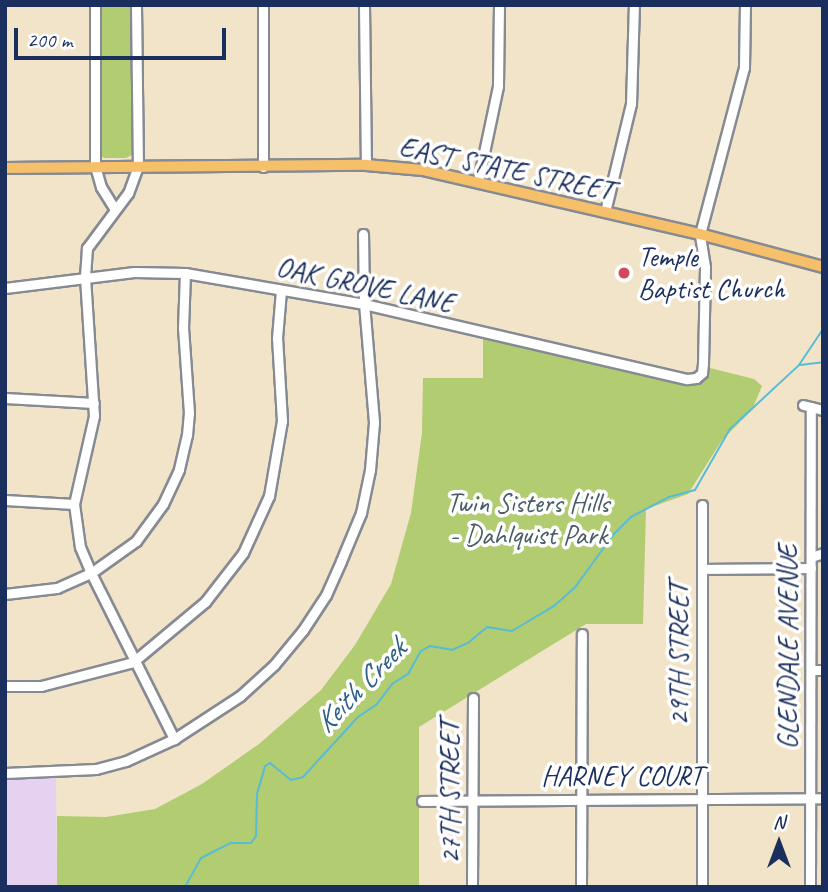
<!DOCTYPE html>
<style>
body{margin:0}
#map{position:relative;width:828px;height:892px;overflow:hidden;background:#f1e4c8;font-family:Caveat,sans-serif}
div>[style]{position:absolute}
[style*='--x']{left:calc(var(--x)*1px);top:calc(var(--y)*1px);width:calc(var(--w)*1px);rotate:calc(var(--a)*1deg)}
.built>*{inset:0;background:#e6d2f0}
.green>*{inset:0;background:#b1cc71}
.stream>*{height:2px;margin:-1px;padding:0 1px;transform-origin:1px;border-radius:1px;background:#58bcd6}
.roads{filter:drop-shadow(2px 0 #868a93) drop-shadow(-2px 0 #868a93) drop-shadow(0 2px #868a93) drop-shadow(0 -2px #868a93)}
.minor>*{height:9px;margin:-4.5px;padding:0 4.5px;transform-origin:4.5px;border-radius:4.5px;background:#fff}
.major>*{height:10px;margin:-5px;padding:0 5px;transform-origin:5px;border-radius:5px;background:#f6c06b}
.dots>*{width:19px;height:19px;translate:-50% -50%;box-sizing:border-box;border:4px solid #fff;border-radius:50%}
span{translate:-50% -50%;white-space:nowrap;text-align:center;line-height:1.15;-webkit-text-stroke:7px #fff;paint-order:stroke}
.street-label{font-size:28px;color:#1b2f5e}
.poi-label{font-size:28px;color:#1b2f5e}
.left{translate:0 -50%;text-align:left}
.park-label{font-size:28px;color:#485e64}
.water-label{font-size:30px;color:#306088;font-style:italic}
.frame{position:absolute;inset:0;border:7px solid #1b2f5e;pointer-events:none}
.north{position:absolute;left:744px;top:808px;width:70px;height:70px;-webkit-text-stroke:5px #fff;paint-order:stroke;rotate:0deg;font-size:19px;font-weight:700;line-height:28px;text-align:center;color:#1b2f5e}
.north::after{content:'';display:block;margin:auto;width:24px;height:32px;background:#1b2f5e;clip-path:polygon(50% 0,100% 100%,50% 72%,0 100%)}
.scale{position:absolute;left:14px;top:28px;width:212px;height:32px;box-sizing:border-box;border:4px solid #1b2f5e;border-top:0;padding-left:9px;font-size:21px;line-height:24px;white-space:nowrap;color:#1b2f5e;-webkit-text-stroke:5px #fff;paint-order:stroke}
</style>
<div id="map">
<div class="built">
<i style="clip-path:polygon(5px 777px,56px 777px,57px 884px,52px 887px,5px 887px)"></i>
</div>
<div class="green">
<i style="clip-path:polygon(99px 5px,133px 5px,133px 149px,132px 155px,126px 158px,104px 158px,100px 155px)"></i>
<i style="clip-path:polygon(483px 336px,689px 383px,699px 382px,706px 367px,754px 379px,762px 386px,752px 410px,722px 440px,688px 494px,646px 509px,643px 624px,586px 624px,419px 727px,419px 887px,53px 887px,57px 885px,57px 816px,106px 817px,155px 809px,202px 784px,259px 744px,321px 690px,355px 645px,391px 584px,411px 513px,422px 433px,423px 378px,483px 378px)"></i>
</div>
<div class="stream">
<i style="--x:800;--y:365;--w:23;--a:-7"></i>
<i style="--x:185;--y:887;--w:33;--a:-61"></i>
<i style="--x:201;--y:858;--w:34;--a:-27"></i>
<i style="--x:231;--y:843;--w:20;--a:0"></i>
<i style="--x:251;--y:843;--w:9;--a:-54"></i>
<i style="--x:256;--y:836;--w:42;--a:-88.6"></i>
<i style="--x:257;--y:794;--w:29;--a:-74"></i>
<i style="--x:265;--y:766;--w:6;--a:-31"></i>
<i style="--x:270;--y:763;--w:27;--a:39"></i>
<i style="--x:291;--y:780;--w:12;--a:-14"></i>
<i style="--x:303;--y:777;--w:81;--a:-47.5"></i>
<i style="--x:358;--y:717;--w:23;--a:-34"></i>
<i style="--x:377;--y:704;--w:25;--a:-53"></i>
<i style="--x:392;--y:684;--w:19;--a:-32"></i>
<i style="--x:408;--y:674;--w:26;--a:-61"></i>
<i style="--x:421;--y:651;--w:10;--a:-29"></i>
<i style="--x:430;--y:646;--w:22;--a:10"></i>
<i style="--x:452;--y:650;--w:17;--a:-24"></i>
<i style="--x:468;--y:643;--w:25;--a:-40"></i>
<i style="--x:487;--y:627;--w:25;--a:9"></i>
<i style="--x:512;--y:631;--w:49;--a:-30.8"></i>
<i style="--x:554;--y:606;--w:30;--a:-42"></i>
<i style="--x:576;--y:586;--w:63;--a:-54"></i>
<i style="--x:613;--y:535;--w:25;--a:-45"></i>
<i style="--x:631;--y:517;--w:43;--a:-27.8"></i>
<i style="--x:669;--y:497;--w:27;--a:-15"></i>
<i style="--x:695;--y:490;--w:70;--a:-60.2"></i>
<i style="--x:730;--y:429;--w:94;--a:-42.8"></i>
<i style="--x:799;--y:365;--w:43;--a:-56.3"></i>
</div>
<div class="roads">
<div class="minor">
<i style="--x:95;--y:5;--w:161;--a:90"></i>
<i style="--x:95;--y:166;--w:22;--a:74"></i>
<i style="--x:101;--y:187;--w:26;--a:58"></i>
<i style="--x:136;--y:5;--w:161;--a:89.3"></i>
<i style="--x:138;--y:166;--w:29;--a:110"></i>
<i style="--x:128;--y:193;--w:69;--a:126.7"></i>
<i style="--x:87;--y:248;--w:29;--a:94"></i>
<i style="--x:85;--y:277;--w:139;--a:86.3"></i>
<i style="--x:94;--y:416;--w:90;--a:102.8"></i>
<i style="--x:74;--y:504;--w:43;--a:82.1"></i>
<i style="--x:80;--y:547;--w:28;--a:67"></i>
<i style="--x:91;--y:573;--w:186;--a:63.4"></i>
<i style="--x:263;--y:5;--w:162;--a:90"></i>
<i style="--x:364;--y:5;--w:160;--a:89.3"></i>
<i style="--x:478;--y:181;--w:97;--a:-78.1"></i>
<i style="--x:498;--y:86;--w:81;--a:-89.3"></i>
<i style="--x:605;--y:212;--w:111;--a:-76.5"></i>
<i style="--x:631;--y:104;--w:99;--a:-88.3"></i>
<i style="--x:5;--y:288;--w:130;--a:-7.1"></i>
<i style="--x:134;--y:272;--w:51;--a:1.1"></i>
<i style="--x:185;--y:273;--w:182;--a:9.8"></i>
<i style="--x:364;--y:304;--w:332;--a:13.1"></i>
<i style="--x:687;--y:379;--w:9;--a:-6"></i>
<i style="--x:696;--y:378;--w:8;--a:-40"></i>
<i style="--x:702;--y:373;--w:9;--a:-84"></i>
<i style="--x:703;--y:364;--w:97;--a:-88.8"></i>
<i style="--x:705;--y:267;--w:33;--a:-99"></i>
<i style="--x:700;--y:234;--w:172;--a:-75.2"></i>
<i style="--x:744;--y:68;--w:63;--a:-89.1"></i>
<i style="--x:5;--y:398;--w:89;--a:3.2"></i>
<i style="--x:803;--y:405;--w:21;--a:14"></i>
<i style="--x:5;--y:500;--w:69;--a:3.3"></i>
<i style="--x:702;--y:505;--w:382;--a:90"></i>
<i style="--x:811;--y:557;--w:13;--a:-18"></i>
<i style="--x:702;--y:569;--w:109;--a:-0.5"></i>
<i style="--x:5;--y:594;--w:52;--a:-6.6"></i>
<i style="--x:57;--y:588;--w:37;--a:-24"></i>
<i style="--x:91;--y:573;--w:55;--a:-35.4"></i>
<i style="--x:136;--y:541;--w:46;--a:-53.9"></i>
<i style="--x:163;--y:504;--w:38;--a:-65"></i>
<i style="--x:179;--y:469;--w:35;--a:-77"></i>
<i style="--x:187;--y:435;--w:22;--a:-85"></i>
<i style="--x:189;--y:413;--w:85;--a:-94"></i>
<i style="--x:183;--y:328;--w:55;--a:-87.9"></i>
<i style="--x:811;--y:670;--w:12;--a:0"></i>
<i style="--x:5;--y:686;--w:36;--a:0"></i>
<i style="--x:41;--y:686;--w:95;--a:-14.6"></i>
<i style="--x:133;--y:662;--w:94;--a:-39.8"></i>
<i style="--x:205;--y:602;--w:62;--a:-52.2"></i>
<i style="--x:243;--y:553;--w:63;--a:-65.5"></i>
<i style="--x:269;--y:496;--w:76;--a:-80.2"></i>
<i style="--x:282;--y:421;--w:83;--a:-93.4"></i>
<i style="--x:277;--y:338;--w:48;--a:-85.2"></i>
<i style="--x:5;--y:773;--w:91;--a:-2.5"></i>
<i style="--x:96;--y:769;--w:31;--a:-15"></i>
<i style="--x:126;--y:761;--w:53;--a:-24.6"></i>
<i style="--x:174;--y:739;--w:79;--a:-33.1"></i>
<i style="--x:240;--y:696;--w:46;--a:-42.4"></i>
<i style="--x:274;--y:665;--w:45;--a:-50.4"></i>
<i style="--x:303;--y:630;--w:42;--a:-56.7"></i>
<i style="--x:326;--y:595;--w:37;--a:-66"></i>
<i style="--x:341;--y:561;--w:52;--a:-67.4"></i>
<i style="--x:361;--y:513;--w:44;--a:-78.2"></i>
<i style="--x:370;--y:470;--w:48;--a:-85.2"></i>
<i style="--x:374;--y:422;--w:118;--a:-94.8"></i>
<i style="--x:364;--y:304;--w:70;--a:-90.8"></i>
<i style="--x:422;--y:801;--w:401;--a:-0.4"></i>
<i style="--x:472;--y:887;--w:189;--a:-89.7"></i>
<i style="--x:581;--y:887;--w:253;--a:-89.8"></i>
<i style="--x:810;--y:887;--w:480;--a:-89.9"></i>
</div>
<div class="major">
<i style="--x:5;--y:168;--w:361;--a:-0.5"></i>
<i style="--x:366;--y:165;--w:57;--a:5"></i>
<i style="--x:423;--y:170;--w:284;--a:13"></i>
<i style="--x:700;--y:234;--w:127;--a:15"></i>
</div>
</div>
<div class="dots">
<i style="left:624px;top:273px;background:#d1495b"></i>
</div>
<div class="street-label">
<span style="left:506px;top:169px;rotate:12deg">EAST STATE STREET</span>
<span style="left:365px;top:285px;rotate:12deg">OAK GROVE LANE</span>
<span style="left:788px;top:647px;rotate:-90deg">GLENDALE AVENUE</span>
<span style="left:679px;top:654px;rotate:-90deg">29TH STREET</span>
<span style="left:622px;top:776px">HARNEY COURT</span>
<span style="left:450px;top:792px;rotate:-90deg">27TH STREET</span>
</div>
<div class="poi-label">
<span class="left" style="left:638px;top:273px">Temple<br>Baptist Church</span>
</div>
<div class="park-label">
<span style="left:528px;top:519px">Twin Sisters Hills<br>- Dahlquist Park</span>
</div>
<div class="water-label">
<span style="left:360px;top:686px;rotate:-46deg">Keith Creek</span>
</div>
<div class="frame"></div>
<div class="north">N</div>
<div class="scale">200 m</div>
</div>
